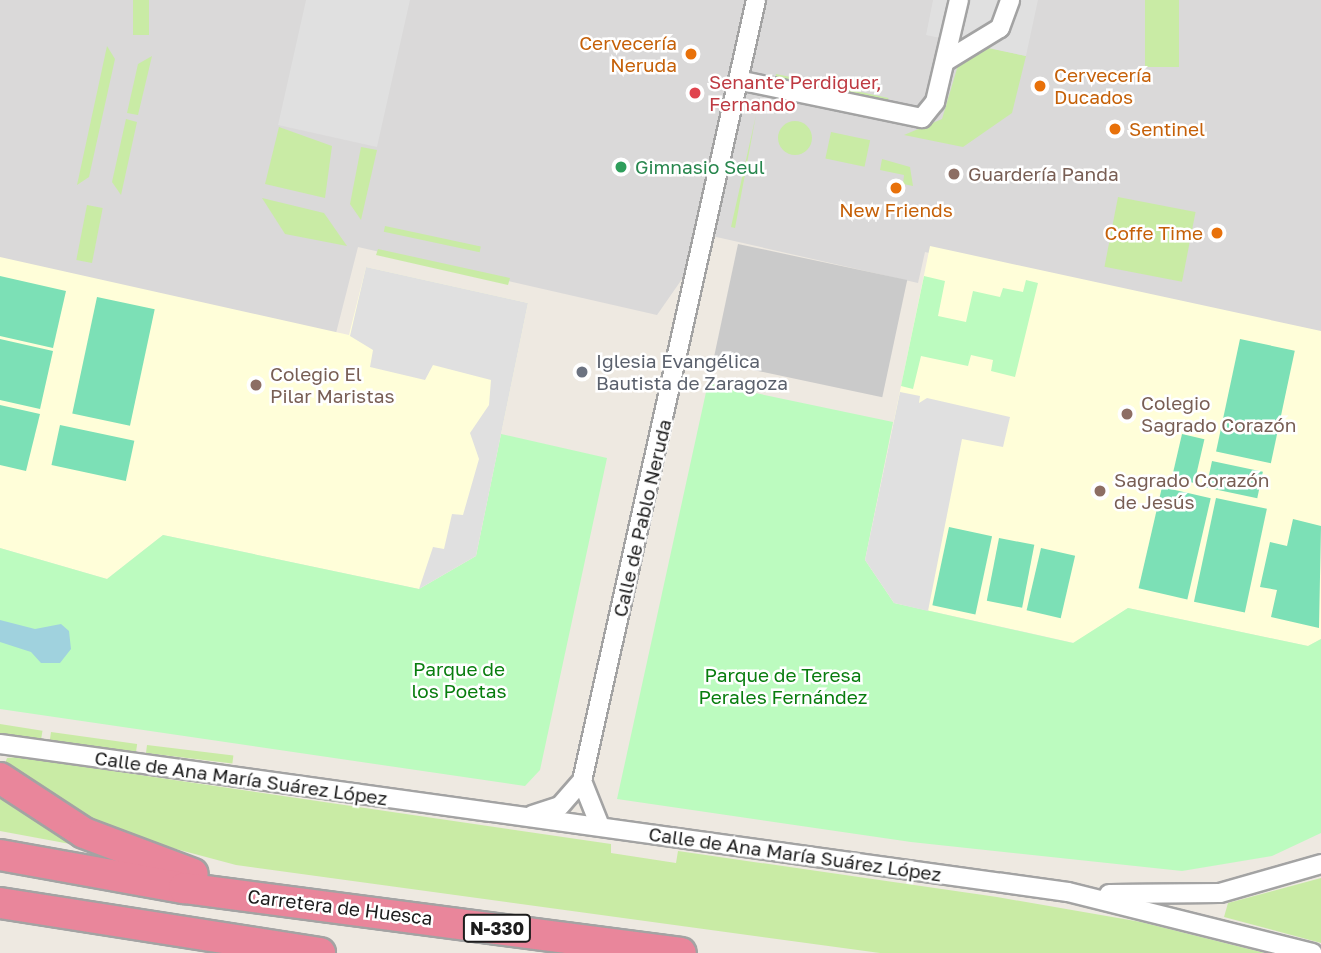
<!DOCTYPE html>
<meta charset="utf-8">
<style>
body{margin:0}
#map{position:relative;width:1321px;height:953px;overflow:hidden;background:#eee9e1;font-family:"Golos Text",sans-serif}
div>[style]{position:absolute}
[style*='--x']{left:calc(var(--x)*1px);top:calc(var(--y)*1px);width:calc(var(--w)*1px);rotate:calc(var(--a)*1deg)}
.residential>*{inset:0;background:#dad9d9}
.education>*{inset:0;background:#fffed9}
.religious>*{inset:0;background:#cacaca;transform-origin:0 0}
.grass>*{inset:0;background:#c9eba5;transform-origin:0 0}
.round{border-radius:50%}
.park>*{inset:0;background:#bcfbbf}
.pitch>*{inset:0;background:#7ce0b6;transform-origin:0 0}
.parking>*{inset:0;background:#e0e0e0}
.water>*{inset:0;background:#a0d2de}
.roads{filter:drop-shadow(2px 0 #a3a3a3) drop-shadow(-2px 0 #a3a3a3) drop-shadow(0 2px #a3a3a3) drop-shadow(0 -2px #a3a3a3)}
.street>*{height:18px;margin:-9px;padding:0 9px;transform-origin:9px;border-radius:9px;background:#fff}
.highway>*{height:30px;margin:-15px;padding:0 15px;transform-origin:15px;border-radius:15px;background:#e9869b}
.dots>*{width:19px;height:19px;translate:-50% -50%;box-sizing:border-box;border:4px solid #fff;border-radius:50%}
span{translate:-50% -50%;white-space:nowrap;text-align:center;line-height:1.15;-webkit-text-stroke:5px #fff;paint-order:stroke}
.shield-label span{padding:2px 5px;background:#fff;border:2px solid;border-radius:5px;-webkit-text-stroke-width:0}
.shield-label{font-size:18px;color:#1c1c1c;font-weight:700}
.food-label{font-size:19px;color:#c56008}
.right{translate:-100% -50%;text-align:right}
.left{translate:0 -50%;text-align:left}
.health-label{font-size:19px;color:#be3a42}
.leisure-label{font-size:19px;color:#27864d}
.education-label{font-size:19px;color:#785e54}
.worship-label{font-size:19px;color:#5b616d}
.street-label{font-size:19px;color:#1c1c1c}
.park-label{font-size:19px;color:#087d0e}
</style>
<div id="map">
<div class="residential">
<i style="clip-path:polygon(0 0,1321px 0,1321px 340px,925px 252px,918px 283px,712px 236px,657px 315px,358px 247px,333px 345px,0 269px)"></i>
</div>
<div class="education">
<i style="clip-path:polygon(930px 246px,1321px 331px,1321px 639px,1308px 646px,1128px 608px,1074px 643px,894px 603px,865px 560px)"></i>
<i style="clip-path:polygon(0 257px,349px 335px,366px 267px,528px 303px,476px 556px,419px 589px,163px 535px,107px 579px,0 548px)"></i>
</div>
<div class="religious">
<i style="left:738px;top:244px;width:173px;height:120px;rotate:12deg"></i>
</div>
<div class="grass">
<i style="left:133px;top:0;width:16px;height:35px"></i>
<i style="left:1145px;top:0;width:34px;height:67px"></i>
<i style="clip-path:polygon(107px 46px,115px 59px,89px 177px,77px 185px)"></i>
<i style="clip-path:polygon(985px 47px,1026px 56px,1012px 113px,963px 147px,904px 135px,942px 119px,959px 62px)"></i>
<i style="clip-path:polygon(152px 56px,138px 115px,127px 113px,138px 64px)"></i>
<i style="left:776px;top:74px;width:115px;height:4px;rotate:12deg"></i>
<i style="clip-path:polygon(756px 115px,735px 228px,731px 227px)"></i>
<i style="clip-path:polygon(126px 119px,137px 122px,121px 195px,112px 182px)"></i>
<i class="round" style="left:778px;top:121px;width:34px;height:34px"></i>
<i style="clip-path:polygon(279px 127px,332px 146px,325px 198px,265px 184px)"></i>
<i style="left:831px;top:132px;width:40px;height:27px;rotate:12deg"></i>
<i style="clip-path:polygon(361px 147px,377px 150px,361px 220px,350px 204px)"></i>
<i style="clip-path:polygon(882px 159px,910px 167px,913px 186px,903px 184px,904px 175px,880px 170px)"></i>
<i style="left:1118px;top:197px;width:79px;height:71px;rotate:11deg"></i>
<i style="clip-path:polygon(262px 198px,324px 213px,347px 246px,285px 234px)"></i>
<i style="left:87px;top:205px;width:16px;height:56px;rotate:11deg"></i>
<i style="left:385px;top:226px;width:98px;height:6px;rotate:12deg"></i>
<i style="clip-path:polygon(378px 249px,510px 278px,508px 285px,376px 255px)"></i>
<i style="left:0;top:724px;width:43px;height:9px;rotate:9deg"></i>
<i style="left:51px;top:732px;width:87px;height:8px;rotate:8deg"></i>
<i style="left:147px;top:745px;width:87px;height:8px;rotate:7deg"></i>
<i style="clip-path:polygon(17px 757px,611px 844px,611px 853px,676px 863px,678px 851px,997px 897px,1141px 922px,1265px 953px,880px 953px,236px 865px,101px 829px,4px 766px,7px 758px)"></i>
<i style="clip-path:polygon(0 789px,81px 846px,0 831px)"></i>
<i style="clip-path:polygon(1321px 878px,1321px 943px,1224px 917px,1228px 903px)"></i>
</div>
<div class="park">
<i style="clip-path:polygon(924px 276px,945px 281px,938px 316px,966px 322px,973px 291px,1000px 297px,1003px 288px,1023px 292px,1026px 280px,1038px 283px,1015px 377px,991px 371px,993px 360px,971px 355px,968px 366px,921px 356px,913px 389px,901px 386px)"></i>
<i style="clip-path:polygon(708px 383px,893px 422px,865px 560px,894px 603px,1073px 643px,1128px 608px,1308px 646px,1321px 639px,1321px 833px,1272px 856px,1182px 871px,911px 842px,617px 799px)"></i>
<i style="clip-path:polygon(501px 434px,607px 458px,540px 770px,525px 786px,0 709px,0 548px,107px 579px,163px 535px,419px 589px,476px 556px)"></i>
</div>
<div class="pitch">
<i style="clip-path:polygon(0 276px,66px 291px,53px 348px,0 336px)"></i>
<i style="left:97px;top:297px;width:59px;height:119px;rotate:12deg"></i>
<i style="clip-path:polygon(0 339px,53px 351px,40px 409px,0 400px)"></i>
<i style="left:1240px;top:339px;width:56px;height:115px;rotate:12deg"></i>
<i style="clip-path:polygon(0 405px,40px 414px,26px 471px,0 465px)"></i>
<i style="left:60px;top:425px;width:76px;height:41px;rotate:12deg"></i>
<i style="left:1182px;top:434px;width:23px;height:45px;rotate:13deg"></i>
<i style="left:1212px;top:461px;width:52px;height:27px;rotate:12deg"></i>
<i style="left:1162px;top:487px;width:50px;height:104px;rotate:13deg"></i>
<i style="left:1216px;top:498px;width:52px;height:106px;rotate:12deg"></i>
<i style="clip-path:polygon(1293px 519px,1321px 526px,1319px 628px,1271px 617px,1277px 590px,1260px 587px,1270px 542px,1287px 546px)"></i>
<i style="left:949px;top:527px;width:44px;height:80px;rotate:12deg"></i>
<i style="left:999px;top:538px;width:36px;height:64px;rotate:11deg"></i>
<i style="left:1041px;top:548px;width:35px;height:64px;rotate:13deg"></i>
</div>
<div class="parking">
<i style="clip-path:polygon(306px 0,410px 0,377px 147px,278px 125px)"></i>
<i style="clip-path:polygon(933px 0,1038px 0,1026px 56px,926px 35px)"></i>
<i style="clip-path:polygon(366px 267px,528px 303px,476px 556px,419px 589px,433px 547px,444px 549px,452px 514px,463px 515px,479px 459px,470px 433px,489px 405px,491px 380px,433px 365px,425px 380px,370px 367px,373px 350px,350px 336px)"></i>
<i style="clip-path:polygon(900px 392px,920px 396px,919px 403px,927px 398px,1010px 417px,1003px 447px,962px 439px,928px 611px,894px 603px,865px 560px)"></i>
</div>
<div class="water">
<i style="clip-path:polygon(0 620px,35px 629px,61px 624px,69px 631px,71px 649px,60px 663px,41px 663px,31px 652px,0 642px)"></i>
</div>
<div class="roads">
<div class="street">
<i style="--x:946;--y:61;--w:63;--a:-31.4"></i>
<i style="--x:1000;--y:28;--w:30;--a:-70"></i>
<i style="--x:738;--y:80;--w:188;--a:11.7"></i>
<i style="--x:922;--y:118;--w:21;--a:-51"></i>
<i style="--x:935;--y:102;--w:105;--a:-76.8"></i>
<i style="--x:0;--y:744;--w:1078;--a:7.89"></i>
<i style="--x:1068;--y:892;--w:252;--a:14"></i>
<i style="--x:532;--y:815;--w:29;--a:-18"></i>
<i style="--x:560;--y:806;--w:33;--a:-49"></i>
<i style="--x:600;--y:826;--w:48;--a:-111.8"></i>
<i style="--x:582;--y:781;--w:800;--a:-77.44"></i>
<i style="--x:1109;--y:894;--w:111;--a:-0.5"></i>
<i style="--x:1220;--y:893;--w:105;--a:-16"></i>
</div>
<div class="highway">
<i style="--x:0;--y:778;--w:100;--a:33.2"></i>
<i style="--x:84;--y:833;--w:116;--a:20.6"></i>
<i style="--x:0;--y:855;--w:187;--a:10.2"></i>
<i style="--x:184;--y:888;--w:501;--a:7.45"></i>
<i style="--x:0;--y:903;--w:324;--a:8.9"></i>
</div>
</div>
<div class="dots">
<i style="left:691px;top:54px;background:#e8710a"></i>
<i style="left:1040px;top:86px;background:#e8710a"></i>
<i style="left:695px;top:93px;background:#e0444e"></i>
<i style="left:1115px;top:129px;background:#e8710a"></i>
<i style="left:621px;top:167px;background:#2e9e5b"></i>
<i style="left:954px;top:174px;background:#8d6e63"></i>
<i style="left:896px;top:188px;background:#e8710a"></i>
<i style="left:1217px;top:233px;background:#e8710a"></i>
<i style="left:582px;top:372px;background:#6b7280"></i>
<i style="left:256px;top:385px;background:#8d6e63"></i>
<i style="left:1127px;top:414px;background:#8d6e63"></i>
<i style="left:1100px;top:491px;background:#8d6e63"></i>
</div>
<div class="shield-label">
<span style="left:497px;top:928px">N-330</span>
</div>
<div class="food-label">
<span class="right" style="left:677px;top:54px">Cervecería<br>Neruda</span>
<span class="left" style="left:1054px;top:86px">Cervecería<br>Ducados</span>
<span class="left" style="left:1129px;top:129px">Sentinel</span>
<span style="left:896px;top:210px">New Friends</span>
<span class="right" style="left:1203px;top:233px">Coffe Time</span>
</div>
<div class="health-label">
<span class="left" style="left:709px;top:93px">Senante Perdiguer,<br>Fernando</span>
</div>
<div class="leisure-label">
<span class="left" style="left:635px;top:167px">Gimnasio Seul</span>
</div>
<div class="education-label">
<span class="left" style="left:968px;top:174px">Guardería Panda</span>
<span class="left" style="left:270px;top:385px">Colegio El<br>Pilar Maristas</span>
<span class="left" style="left:1141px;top:414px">Colegio<br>Sagrado Corazón</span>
<span class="left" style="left:1114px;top:491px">Sagrado Corazón<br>de Jesús</span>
</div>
<div class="worship-label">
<span class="left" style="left:596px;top:372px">Iglesia Evangélica<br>Bautista de Zaragoza</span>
</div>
<div class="street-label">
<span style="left:642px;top:518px;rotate:-77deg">Calle de Pablo Neruda</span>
<span style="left:241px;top:778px;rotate:8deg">Calle de Ana María Suárez López</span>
<span style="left:795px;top:854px;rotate:8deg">Calle de Ana María Suárez López</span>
<span style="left:340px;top:907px;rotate:7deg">Carretera de Huesca</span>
</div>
<div class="park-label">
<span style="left:459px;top:680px">Parque de<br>los Poetas</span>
<span style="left:783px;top:686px">Parque de Teresa<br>Perales Fernández</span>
</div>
</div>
